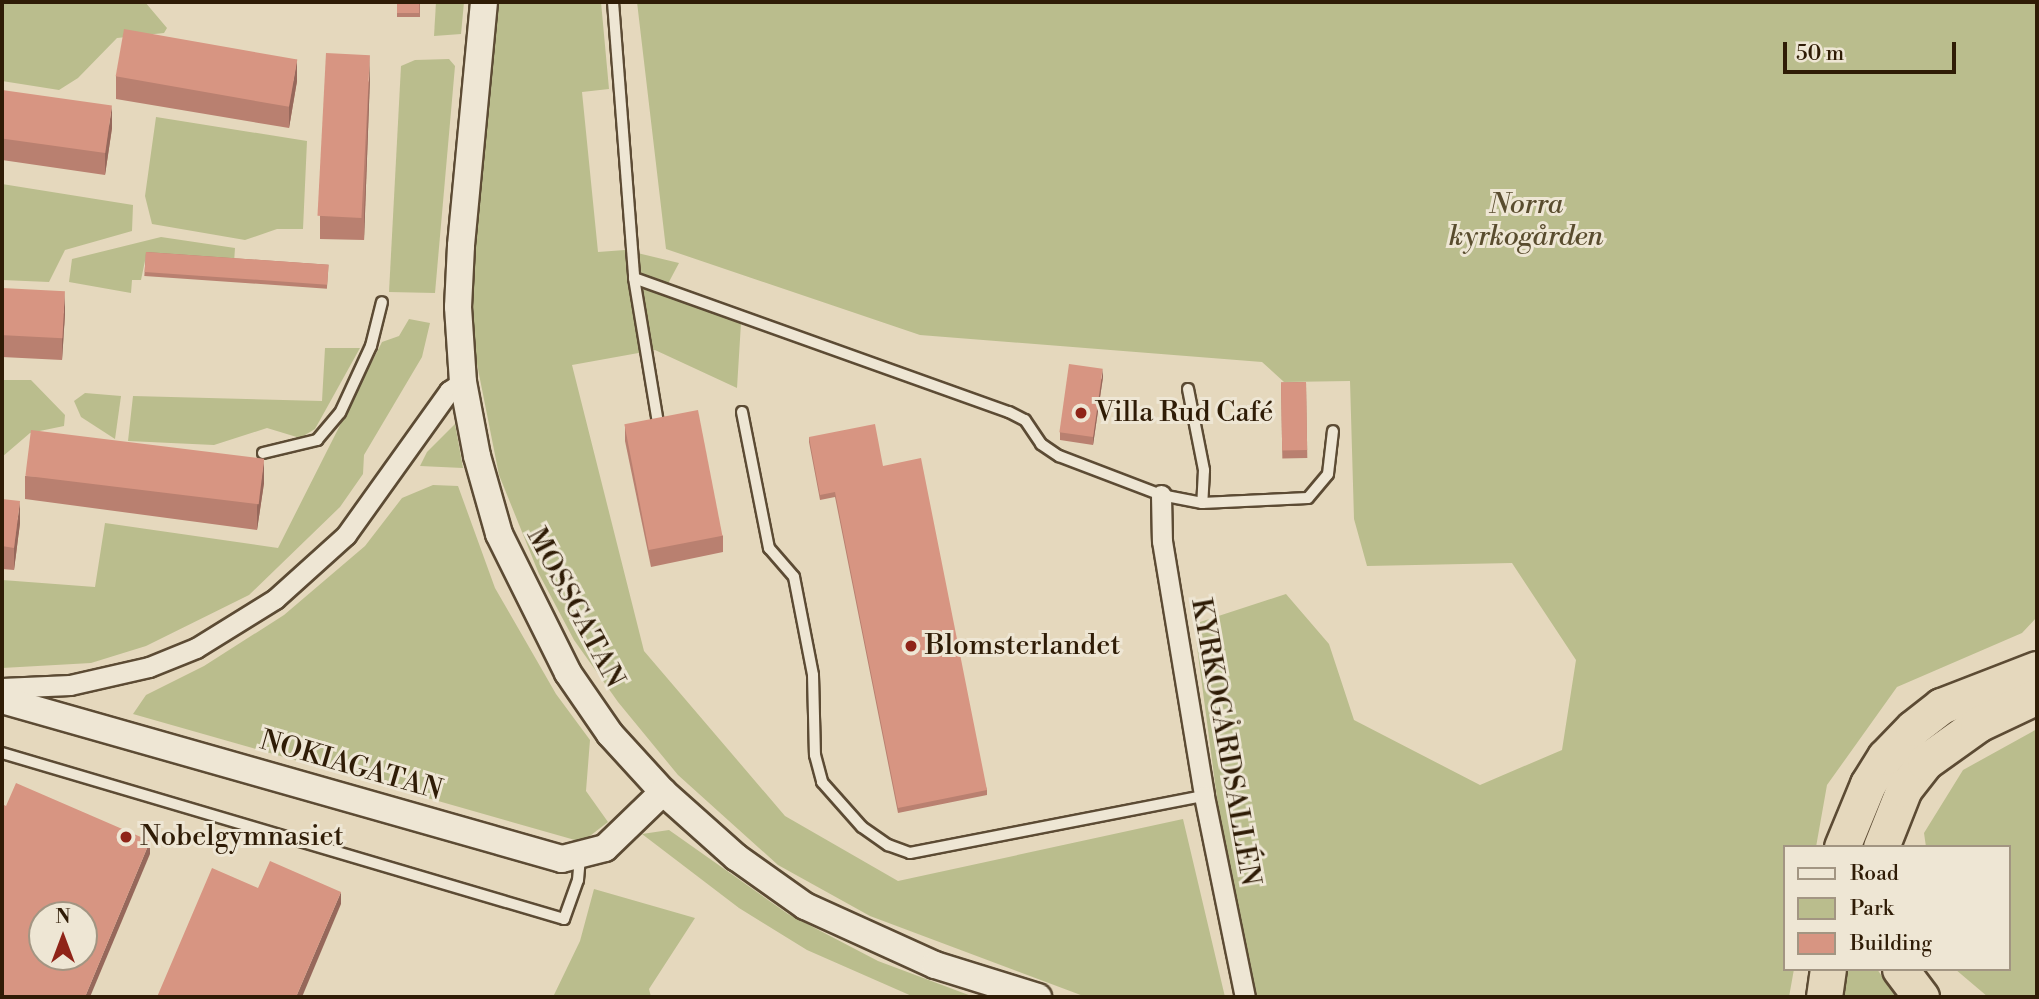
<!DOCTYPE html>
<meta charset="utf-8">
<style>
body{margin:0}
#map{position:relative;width:2039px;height:999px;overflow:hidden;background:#e5d8bd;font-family:"Libre Bodoni",serif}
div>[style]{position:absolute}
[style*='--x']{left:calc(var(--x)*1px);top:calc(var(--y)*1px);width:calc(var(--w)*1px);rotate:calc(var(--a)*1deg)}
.green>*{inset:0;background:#babd8d}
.roads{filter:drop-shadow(2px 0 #5c4b34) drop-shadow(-2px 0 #5c4b34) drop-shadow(0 2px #5c4b34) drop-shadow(0 -2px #5c4b34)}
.lane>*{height:10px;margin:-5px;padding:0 5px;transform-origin:5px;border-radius:5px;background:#eee6d4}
.street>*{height:19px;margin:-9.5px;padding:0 9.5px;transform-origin:9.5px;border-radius:9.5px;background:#eee6d4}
.secondary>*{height:26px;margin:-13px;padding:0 13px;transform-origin:13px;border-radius:13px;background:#eee6d4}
.highway>*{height:35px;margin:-17.5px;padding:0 17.5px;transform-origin:17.5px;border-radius:17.5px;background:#e5d8bd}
.wall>*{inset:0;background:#b98070;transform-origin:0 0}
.shaded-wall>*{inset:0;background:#96685b}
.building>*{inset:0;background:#d79582;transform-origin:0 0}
.dots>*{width:19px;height:19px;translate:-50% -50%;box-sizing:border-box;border:4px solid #eee6d4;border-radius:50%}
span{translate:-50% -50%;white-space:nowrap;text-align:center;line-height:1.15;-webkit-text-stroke:6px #eee6d4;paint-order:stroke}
.park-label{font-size:28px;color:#594c2e;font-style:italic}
.poi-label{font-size:28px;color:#2f1c06}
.left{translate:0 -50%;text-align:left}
.street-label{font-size:28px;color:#2f1c06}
.frame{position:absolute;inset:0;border:4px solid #2f1c06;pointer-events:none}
.legend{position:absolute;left:1783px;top:845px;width:228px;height:126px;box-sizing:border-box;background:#eee6d4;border:2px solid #a29582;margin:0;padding:9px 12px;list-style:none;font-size:21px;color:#2f1c06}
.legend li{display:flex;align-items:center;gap:14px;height:35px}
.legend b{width:35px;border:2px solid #a29582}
.north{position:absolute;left:28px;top:901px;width:70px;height:70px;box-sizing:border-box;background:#eee6d4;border:2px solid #a29582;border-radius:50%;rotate:0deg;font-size:19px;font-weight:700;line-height:28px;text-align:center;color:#2f1c06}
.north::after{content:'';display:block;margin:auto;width:24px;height:32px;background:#8f2418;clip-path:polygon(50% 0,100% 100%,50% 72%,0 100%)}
.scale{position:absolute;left:1783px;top:42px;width:173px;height:32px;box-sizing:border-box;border:4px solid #2f1c06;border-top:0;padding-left:9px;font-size:21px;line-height:24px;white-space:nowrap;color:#2f1c06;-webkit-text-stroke:5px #eee6d4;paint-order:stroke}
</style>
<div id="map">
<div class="green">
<i style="clip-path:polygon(2px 2px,145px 2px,167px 28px,164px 33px,117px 38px,78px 78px,59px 90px,2px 81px)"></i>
<i style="clip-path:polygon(436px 2px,464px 2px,461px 34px,434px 36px)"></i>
<i style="clip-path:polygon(499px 2px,601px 2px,609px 89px,582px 92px,598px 252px,625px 250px,679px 263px,662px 295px,741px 323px,737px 388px,655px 350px,572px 365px,644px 651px,785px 816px,898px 881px,1183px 819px,1225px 997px,1086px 997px,870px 916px,778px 865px,678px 775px,618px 702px,574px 640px,539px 574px,499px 475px,474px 349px,472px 255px)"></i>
<i style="clip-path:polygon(637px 2px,2036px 2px,2037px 617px,2022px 633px,1897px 687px,1827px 785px,1816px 847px,1785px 847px,1785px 969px,1794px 969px,1789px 997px,1257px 997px,1219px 813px,1194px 624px,1286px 594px,1329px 644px,1354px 720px,1480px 785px,1562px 750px,1576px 660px,1512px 563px,1367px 566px,1354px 519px,1350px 381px,1284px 382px,1262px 362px,920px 335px,666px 249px)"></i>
<i style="clip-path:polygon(449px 59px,455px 66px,435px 293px,389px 292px,401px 66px,415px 60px)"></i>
<i style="clip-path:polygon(156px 117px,307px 141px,303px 229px,277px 229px,245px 240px,152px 224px,145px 196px)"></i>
<i style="clip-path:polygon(2px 184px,133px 205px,132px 231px,65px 250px,49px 282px,2px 280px)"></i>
<i style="clip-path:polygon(161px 237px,235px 248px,234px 263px,146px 256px,141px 280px,132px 280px,131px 293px,69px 282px,72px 259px)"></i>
<i style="clip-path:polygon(409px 319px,430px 323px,422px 357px,364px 455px,363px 474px,340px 507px,249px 595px,146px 646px,91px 663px,2px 668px,2px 580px,95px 587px,105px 523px,278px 548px,382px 342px,399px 336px)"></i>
<i style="clip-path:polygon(325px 348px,360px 348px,315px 429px,300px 438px,267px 428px,214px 445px,128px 441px,133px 396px,322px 401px)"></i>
<i style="clip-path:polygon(2px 380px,31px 380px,65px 415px,64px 426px,30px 433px,2px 457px)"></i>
<i style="clip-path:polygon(85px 393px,121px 396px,115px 439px,81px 417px,74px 401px)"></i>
<i style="clip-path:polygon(455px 424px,463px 468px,420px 466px,427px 452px)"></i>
<i style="clip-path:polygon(433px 485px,458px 486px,495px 588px,556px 694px,590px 740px,586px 791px,608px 822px,582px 842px,133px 714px,146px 695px,204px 666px,284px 615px,365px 546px,402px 498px)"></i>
<i style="clip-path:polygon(2037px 729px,2037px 997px,1988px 997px,1955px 969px,2009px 969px,2009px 847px,1926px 847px,1924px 833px,1963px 770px)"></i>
<i style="clip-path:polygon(669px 830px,788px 914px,878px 961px,974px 997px,914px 997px,807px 950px,739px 908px,642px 834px)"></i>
<i style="clip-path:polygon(594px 889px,695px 918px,649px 989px,651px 997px,553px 997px,580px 941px)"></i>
<i style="clip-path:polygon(1844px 969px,1877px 969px,1896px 997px,1841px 997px)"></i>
</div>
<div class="roads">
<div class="lane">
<i style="--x:613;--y:2;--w:277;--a:85.6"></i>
<i style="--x:634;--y:278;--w:398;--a:19.7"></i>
<i style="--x:1009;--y:412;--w:18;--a:27"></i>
<i style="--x:1025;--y:420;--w:29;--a:56"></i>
<i style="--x:1041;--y:444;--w:22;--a:34"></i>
<i style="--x:1059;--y:456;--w:109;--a:20.9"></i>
<i style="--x:1161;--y:495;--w:42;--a:11"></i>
<i style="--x:1202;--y:503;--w:106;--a:-2.7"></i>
<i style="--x:1308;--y:498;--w:31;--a:-50"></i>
<i style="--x:1328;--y:474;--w:43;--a:-83.4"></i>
<i style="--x:634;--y:278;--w:147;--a:80.6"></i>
<i style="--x:1188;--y:389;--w:83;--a:78.8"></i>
<i style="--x:1204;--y:470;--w:33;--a:93"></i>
<i style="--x:742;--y:412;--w:139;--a:78.8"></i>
<i style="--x:769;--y:548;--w:38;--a:49"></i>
<i style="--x:794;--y:577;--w:100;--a:79"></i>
<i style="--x:813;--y:675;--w:80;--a:88.6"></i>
<i style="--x:815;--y:755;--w:28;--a:75"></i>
<i style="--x:822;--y:782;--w:60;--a:48.4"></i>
<i style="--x:862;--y:827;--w:32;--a:35"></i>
<i style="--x:888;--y:845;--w:23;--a:20"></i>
<i style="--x:910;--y:853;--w:299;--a:-11"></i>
<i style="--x:263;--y:453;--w:56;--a:-13.5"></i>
<i style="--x:317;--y:440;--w:35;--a:-50"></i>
<i style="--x:340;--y:413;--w:74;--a:-65.2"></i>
<i style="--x:371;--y:346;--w:45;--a:-76"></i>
<i style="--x:2;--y:753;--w:586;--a:16.46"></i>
<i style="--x:564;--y:919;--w:41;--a:-70.3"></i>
<i style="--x:578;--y:880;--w:22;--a:-85"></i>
</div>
<div class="street">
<i style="--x:1161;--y:495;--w:46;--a:88.8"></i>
<i style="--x:1162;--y:541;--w:258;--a:80.6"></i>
<i style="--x:1204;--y:796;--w:205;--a:78.5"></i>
<i style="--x:2;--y:688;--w:68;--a:-2.5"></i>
<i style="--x:70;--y:685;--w:81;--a:-12.8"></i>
<i style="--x:149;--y:667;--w:51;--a:-22"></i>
<i style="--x:196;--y:648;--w:93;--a:-31.8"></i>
<i style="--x:275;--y:599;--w:96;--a:-42"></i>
<i style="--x:346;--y:535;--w:177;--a:-54.4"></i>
<i style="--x:449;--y:391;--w:17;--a:-33"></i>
</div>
<div class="secondary">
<i style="--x:484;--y:2;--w:245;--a:95.4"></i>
<i style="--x:461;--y:246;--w:61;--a:92.8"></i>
<i style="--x:458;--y:307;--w:75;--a:86.2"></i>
<i style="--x:463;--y:382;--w:75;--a:79.3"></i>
<i style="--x:477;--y:456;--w:81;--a:74.2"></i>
<i style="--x:499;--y:534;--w:155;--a:63.6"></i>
<i style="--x:568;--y:673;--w:74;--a:55.5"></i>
<i style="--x:610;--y:734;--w:79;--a:47.6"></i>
<i style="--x:663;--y:792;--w:98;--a:41.7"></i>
<i style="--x:736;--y:857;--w:85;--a:35.4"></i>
<i style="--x:805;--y:906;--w:143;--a:24.4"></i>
<i style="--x:935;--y:965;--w:108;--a:17.3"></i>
<i style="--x:2;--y:700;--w:582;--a:15.85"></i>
<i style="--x:562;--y:859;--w:44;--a:-14.3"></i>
<i style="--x:605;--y:848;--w:81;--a:-44"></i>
</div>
<div class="highway">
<i style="--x:1842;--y:847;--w:68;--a:-67.6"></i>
<i style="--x:1868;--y:784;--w:32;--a:-58"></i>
<i style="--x:1885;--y:757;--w:40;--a:-46"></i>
<i style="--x:1913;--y:728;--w:36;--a:-38"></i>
<i style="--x:1941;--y:706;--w:103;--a:-21.1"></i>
<i style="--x:1881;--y:847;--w:62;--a:-68.4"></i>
<i style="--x:1904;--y:789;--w:34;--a:-52"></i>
<i style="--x:1925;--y:762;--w:65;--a:-35.6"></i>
<i style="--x:1978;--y:724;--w:65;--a:-25.4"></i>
<i style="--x:1900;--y:969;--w:35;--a:53"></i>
<i style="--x:1824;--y:997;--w:28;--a:-82"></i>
</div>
</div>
<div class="wall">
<i style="left:397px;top:2px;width:23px;height:15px"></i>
<i style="clip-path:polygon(116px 76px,297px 81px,289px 128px,116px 99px)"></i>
<i style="clip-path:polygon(370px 77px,364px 240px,320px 239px,320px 216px)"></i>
<i style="clip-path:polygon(2px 90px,112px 128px,105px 175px,2px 160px)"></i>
<i style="left:146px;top:252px;width:183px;height:24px;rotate:4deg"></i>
<i style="clip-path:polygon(2px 288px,65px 314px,62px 360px,2px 357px)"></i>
<i style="clip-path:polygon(1103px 377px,1093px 445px,1060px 440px,1060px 432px)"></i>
<i style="left:1306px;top:382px;width:76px;height:25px;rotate:89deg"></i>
<i style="clip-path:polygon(625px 425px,723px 536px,723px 552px,651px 567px,625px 441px)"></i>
<i style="clip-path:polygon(809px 437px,883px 466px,987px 790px,987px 795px,898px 813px,835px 497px,820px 500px,809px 442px)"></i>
<i style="clip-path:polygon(25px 476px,264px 483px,257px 530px,25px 499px)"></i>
<i style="clip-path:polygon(2px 499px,20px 523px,14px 570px,2px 569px)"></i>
</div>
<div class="shaded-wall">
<i style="clip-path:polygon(370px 55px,370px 77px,364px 240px,364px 218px)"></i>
<i style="clip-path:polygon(297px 59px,297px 81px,289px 128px,289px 106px)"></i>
<i style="clip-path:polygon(112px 106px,112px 128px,105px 175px,105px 152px)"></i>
<i style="clip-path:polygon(65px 291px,65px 314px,62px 360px,62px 338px)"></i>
<i style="clip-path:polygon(1103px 369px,1103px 377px,1093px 445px,1093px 437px)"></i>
<i style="clip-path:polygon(264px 460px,264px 483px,257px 530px,257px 507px)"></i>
<i style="clip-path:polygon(20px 501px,20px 523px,14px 570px,14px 548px)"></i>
<i style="clip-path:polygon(150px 841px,150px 854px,90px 997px,85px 997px)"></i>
<i style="clip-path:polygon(341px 892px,341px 904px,302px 997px,296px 997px)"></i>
</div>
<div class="building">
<i style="left:397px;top:2px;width:22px;height:11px"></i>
<i style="left:124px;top:29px;width:176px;height:48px;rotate:10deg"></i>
<i style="left:326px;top:53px;width:44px;height:163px;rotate:3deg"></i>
<i style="left:2px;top:90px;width:111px;height:48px;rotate:8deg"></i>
<i style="left:146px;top:252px;width:183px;height:20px;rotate:4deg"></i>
<i style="left:2px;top:288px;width:63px;height:47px;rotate:3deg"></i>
<i style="left:1069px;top:364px;width:34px;height:69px;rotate:8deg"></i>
<i style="left:1306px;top:382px;width:68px;height:25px;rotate:89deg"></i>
<i style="left:698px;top:410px;width:128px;height:75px;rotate:79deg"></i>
<i style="clip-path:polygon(875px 424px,883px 466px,921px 458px,987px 790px,898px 808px,835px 492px,820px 495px,809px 437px)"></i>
<i style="left:31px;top:430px;width:235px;height:46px;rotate:7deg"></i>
<i style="clip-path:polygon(2px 499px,20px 501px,14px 548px,2px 546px)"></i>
<i style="clip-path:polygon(evenodd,16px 783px,150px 841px,85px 997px,2px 997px,2px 804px,6px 806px,16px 783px,42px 915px,84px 915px,84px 957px,42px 957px,42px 915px)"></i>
<i style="clip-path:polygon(270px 861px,341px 892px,296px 997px,157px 997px,212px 868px,258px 888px)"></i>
</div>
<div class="dots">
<i style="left:1081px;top:413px;background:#8f2418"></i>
<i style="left:911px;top:646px;background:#8f2418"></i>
<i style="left:126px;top:837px;background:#8f2418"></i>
</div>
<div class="park-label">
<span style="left:1526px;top:221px">Norra<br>kyrkogården</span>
</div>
<div class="poi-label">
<span class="left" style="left:1095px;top:413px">Villa Rud Café</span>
<span class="left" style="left:925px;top:646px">Blomsterlandet</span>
<span class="left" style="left:140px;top:837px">Nobelgymnasiet</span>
</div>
<div class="street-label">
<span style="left:575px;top:608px;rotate:62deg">MOSSGATAN</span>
<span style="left:1225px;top:742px;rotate:80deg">KYRKOGÅRDSALLÉN</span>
<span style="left:351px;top:766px;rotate:16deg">NOKIAGATAN</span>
</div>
<div class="frame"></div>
<ul class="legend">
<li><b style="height:9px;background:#eee6d4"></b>Road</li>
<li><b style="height:19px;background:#babd8d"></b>Park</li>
<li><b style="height:19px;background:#d79582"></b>Building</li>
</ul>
<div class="north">N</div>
<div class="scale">50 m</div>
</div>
